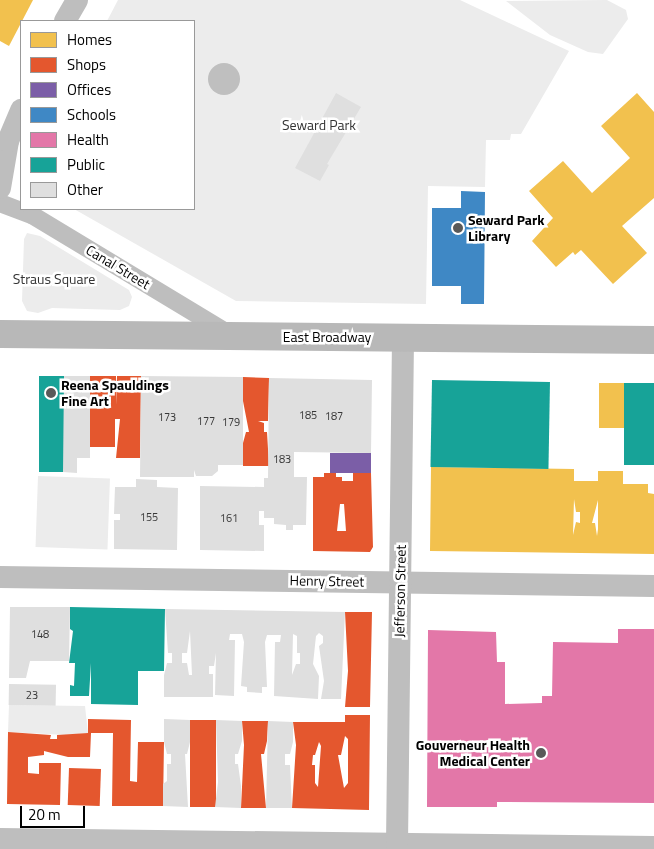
<!DOCTYPE html>
<style>
body{margin:0}
#map{position:relative;width:654px;height:849px;overflow:hidden;background:#fff;font-family:"Titillium Web",sans-serif}
div>[style]{position:absolute}
[style*='--x']{left:calc(var(--x)*1px);top:calc(var(--y)*1px);width:calc(var(--w)*1px);rotate:calc(var(--a)*1deg)}
.green>*{inset:0;background:#ececec;transform-origin:0 0}
.water>*{inset:0;background:#bfbfbf}
.round{border-radius:50%}
.homes>*{inset:0;background:#f2c14e;transform-origin:0 0}
.shops>*{inset:0;background:#e4572e;transform-origin:0 0}
.offices>*{inset:0;background:#7b5ea7;transform-origin:0 0}
.schools>*{inset:0;background:#3f88c5}
.health>*{inset:0;background:#e377a8}
.public>*{inset:0;background:#17a398;transform-origin:0 0}
.building>*{inset:0;background:#dfdfdf;transform-origin:0 0}
.pedestrian>*{height:18px;margin:-9px;padding:0 9px;transform-origin:9px;border-radius:9px;background:#bebebe}
.minor>*{height:22px;margin:-11px;padding:0 11px;transform-origin:11px;border-radius:11px;background:#bebebe}
.secondary>*{height:28px;margin:-14px;padding:0 14px;transform-origin:14px;border-radius:14px;background:#b8b8b8}
.dots>*{width:14px;height:14px;translate:-50% -50%;box-sizing:border-box;border:2px solid #fff;border-radius:50%}
span{translate:-50% -50%;white-space:nowrap;text-align:center;line-height:1.15;-webkit-text-stroke:5px #fff;paint-order:stroke}
.number-label{font-size:11px;color:#383838}
.number-label span{-webkit-text-stroke-width:0}
.park-label{font-size:14px;color:#333}
.poi-label{font-size:14px;color:#000;font-weight:700}
.left{translate:0 -50%;text-align:left}
.right{translate:-100% -50%;text-align:right}
.street-label{font-size:14px;color:#000}
.legend{position:absolute;left:20px;top:20px;width:175px;height:190px;box-sizing:border-box;background:#fff;border:1px solid #999;margin:0;padding:6px 9px;list-style:none;font-size:15px;color:#000}
.legend li{display:flex;align-items:center;gap:10px;height:25px}
.legend b{width:25px;border:1px solid #999}
.scale{position:absolute;left:20px;top:806px;width:65px;height:22px;box-sizing:border-box;border:2px solid #000;border-top:0;padding-left:6px;font-size:15px;line-height:18px;white-space:nowrap;color:#000;-webkit-text-stroke:4px #fff;paint-order:stroke}
</style>
<div id="map">
<div class="green">
<i style="clip-path:polygon(118px 0,460px 0,569px 51px,521px 134px,511px 134px,510px 140px,486px 140px,485px 187px,428px 186px,426px 304px,236px 301px,74px 209px,194px 209px,194px 21px,107px 21px)"></i>
<i style="clip-path:polygon(607px 0,626px 10px,628px 19px,603px 54px,588px 52px,550px 35px,506px 1px)"></i>
<i style="clip-path:polygon(27px 233px,40px 236px,129px 290px,132px 297px,129px 306px,120px 310px,52px 308px,38px 313px,27px 311px,22px 301px,24px 239px)"></i>
<i style="left:38px;top:476px;width:72px;height:71px;rotate:2deg"></i>
<i style="clip-path:polygon(9px 705px,85px 706px,88px 733px,66px 735px,8px 732px)"></i>
</div>
<div class="water">
<i class="round" style="left:208px;top:63px;width:32px;height:32px"></i>
</div>
<div class="homes">
<i style="clip-path:polygon(0 0,33px 0,9px 46px,0 41px)"></i>
<i style="clip-path:polygon(637px 93px,654px 112px,654px 198px,622px 226px,647px 253px,613px 284px,581px 250px,575px 255px,573px 252px,556px 267px,532px 241px,553px 218px,529px 191px,563px 161px,592px 193px,630px 158px,601px 126px)"></i>
<i style="left:599px;top:383px;width:25px;height:45px"></i>
<i style="clip-path:polygon(evenodd,431px 467px,574px 469px,574px 481px,598px 481px,598px 471px,623px 471px,623px 484px,648px 484px,648px 493px,654px 494px,654px 554px,430px 551px,431px 467px,574px 499px,576px 512px,580px 512px,580px 523px,576px 522px,573px 535px,574px 499px,431px 467px,598px 500px,598px 529px,597px 536px,595px 523px,592px 523px,598px 500px)"></i>
</div>
<div class="shops">
<i style="clip-path:polygon(90px 376px,116px 376px,116px 405px,117px 376px,141px 376px,140px 458px,116px 458px,120px 419px,115px 419px,115px 447px,90px 447px)"></i>
<i style="clip-path:polygon(243px 377px,269px 378px,268px 421px,258px 421px,264px 423px,264px 432px,267px 432px,269px 466px,243px 466px,243px 443px,246px 432px,249px 432px,243px 401px)"></i>
<i style="clip-path:polygon(evenodd,324px 473px,336px 473px,336px 477px,342px 477px,342px 481px,353px 481px,353px 473px,371px 473px,373px 547px,370px 552px,313px 551px,313px 477px,324px 477px,324px 473px,340px 504px,344px 504px,346px 531px,337px 531px,340px 504px)"></i>
<i style="clip-path:polygon(345px 612px,372px 612px,370px 707px,345px 707px,348px 671px)"></i>
<i style="clip-path:polygon(evenodd,345px 715px,370px 715px,369px 810px,292px 808px,296px 745px,293px 722px,345px 722px,345px 715px,345px 736px,348px 739px,348px 783px,344px 788px,338px 755px,341px 755px,345px 736px,345px 715px,319px 742px,321px 746px,318px 787px,315px 783px,315px 765px,312px 765px,313px 755px,315px 755px,319px 742px)"></i>
<i style="clip-path:polygon(88px 719px,131px 720px,130px 781px,137px 782px,138px 742px,164px 742px,163px 806px,112px 806px,113px 733px,91px 733px,90px 757px,68px 757px,44px 751px,44px 755px,28px 757px,28px 773px,39px 774px,39px 763px,61px 763px,60px 805px,7px 804px,8px 732px,51px 735px,50px 739px,57px 739px,57px 735px,88px 733px)"></i>
<i style="left:190px;top:720px;width:26px;height:87px"></i>
<i style="clip-path:polygon(242px 721px,268px 721px,267px 741px,264px 754px,261px 754px,266px 808px,241px 808px,244px 745px)"></i>
<i style="left:69px;top:768px;width:32px;height:37px;rotate:2deg"></i>
</div>
<div class="offices">
<i style="left:330px;top:453px;width:41px;height:20px"></i>
</div>
<div class="schools">
<i style="clip-path:polygon(461px 191px,485px 192px,484px 304px,461px 304px,461px 286px,432px 286px,432px 208px,461px 208px)"></i>
</div>
<div class="health">
<i style="clip-path:polygon(618px 629px,654px 629px,654px 803px,497px 802px,497px 807px,427px 807px,428px 630px,496px 632px,497px 662px,505px 662px,505px 704px,542px 703px,542px 696px,552px 696px,553px 642px,618px 643px)"></i>
</div>
<div class="public">
<i style="left:39px;top:376px;width:25px;height:96px"></i>
<i style="left:432px;top:380px;width:118px;height:87px;rotate:1deg"></i>
<i style="left:624px;top:383px;width:30px;height:82px"></i>
<i style="clip-path:polygon(70px 607px,165px 609px,164px 671px,138px 671px,138px 705px,91px 704px,91px 663px,89px 696px,70px 696px,70px 685px,74px 686px,75px 663px,69px 663px,73px 631px,70px 629px)"></i>
</div>
<div class="building">
<i style="clip-path:polygon(336px 93px,361px 107px,327px 164px,329px 165px,320px 181px,295px 168px)"></i>
<i style="clip-path:polygon(64px 376px,90px 376px,90px 458px,77px 458px,77px 473px,63px 472px)"></i>
<i style="clip-path:polygon(141px 376px,243px 377px,243px 465px,218px 465px,218px 471px,212px 476px,196px 476px,194px 470px,194px 477px,140px 477px)"></i>
<i style="clip-path:polygon(269px 378px,372px 380px,371px 453px,294px 452px,294px 477px,307px 477px,306px 525px,293px 525px,293px 530px,286px 530px,286px 525px,274px 524px,274px 518px,264px 518px,264px 511px,259px 511px,259px 525px,264px 525px,264px 551px,200px 550px,200px 486px,264px 487px,264px 478px,268px 478px)"></i>
<i style="clip-path:polygon(136px 479px,157px 480px,157px 487px,178px 488px,177px 550px,114px 549px,114px 520px,120px 520px,120px 514px,114px 514px,115px 487px,136px 487px)"></i>
<i style="clip-path:polygon(10px 607px,70px 607px,69px 661px,30px 661px,26px 678px,9px 678px)"></i>
<i style="clip-path:polygon(evenodd,165px 609px,345px 612px,341px 699px,321px 699px,324px 681px,319px 646px,323px 643px,323px 636px,319px 633px,316px 636px,313px 664px,319px 676px,318px 699px,274px 696px,275px 642px,280px 642px,281px 635px,267px 635px,265px 642px,267px 687px,262px 687px,262px 693px,247px 692px,247px 687px,241px 686px,244px 642px,242px 634px,230px 634px,229px 640px,235px 640px,234px 696px,215px 695px,216px 653px,214px 666px,209px 666px,209px 674px,213px 674px,213px 697px,164px 697px,164px 675px,167px 663px,172px 663px,172px 653px,168px 653px,165px 609px,190px 631px,192px 675px,189px 675px,187px 663px,182px 663px,182px 653px,187px 653px,190px 631px,165px 609px,293px 634px,297px 636px,297px 653px,300px 653px,300px 664px,296px 664px,292px 675px,293px 634px)"></i>
<i style="left:9px;top:684px;width:47px;height:21px;rotate:1deg"></i>
<i style="clip-path:polygon(164px 719px,190px 720px,190px 742px,187px 754px,185px 754px,188px 807px,163px 806px,163px 784px,167px 781px,167px 764px,171px 764px,171px 754px,167px 754px,164px 742px)"></i>
<i style="clip-path:polygon(216px 720px,242px 721px,242px 741px,238px 754px,235px 754px,235px 764px,238px 764px,241px 786px,241px 808px,215px 807px,218px 782px)"></i>
<i style="clip-path:polygon(268px 721px,293px 722px,293px 742px,290px 754px,285px 754px,285px 765px,290px 765px,292px 808px,266px 808px)"></i>
</div>
<div class="pedestrian">
<i style="--x:0;--y:203;--w:34;--a:21"></i>
<i style="--x:32;--y:215;--w:232;--a:31.1"></i>
</div>
<div class="minor">
<i style="--x:65;--y:21;--w:24;--a:-60"></i>
<i style="--x:0;--y:188;--w:48;--a:-80.3"></i>
<i style="--x:8;--y:141;--w:34;--a:-67"></i>
<i style="--x:0;--y:577;--w:654;--a:0.79"></i>
<i style="--x:0;--y:839;--w:654;--a:0.7"></i>
<i style="--x:397;--y:844;--w:506;--a:-89.32"></i>
</div>
<div class="secondary">
<i style="--x:0;--y:334;--w:654;--a:0.53"></i>
</div>
<div class="dots">
<i style="left:458px;top:228px;background:#595959"></i>
<i style="left:51px;top:393px;background:#595959"></i>
<i style="left:541px;top:753px;background:#595959"></i>
</div>
<div class="number-label">
<span style="left:308px;top:415px">185</span>
<span style="left:334px;top:416px">187</span>
<span style="left:167px;top:417px">173</span>
<span style="left:206px;top:421px">177</span>
<span style="left:231px;top:422px">179</span>
<span style="left:282px;top:459px">183</span>
<span style="left:149px;top:517px">155</span>
<span style="left:229px;top:518px">161</span>
<span style="left:40px;top:634px">148</span>
<span style="left:32px;top:695px">23</span>
</div>
<div class="park-label">
<span style="left:319px;top:125px">Seward Park</span>
<span style="left:54px;top:279px">Straus Square</span>
</div>
<div class="poi-label">
<span class="left" style="left:468px;top:228px">Seward Park<br>Library</span>
<span class="left" style="left:61px;top:393px">Reena Spauldings<br>Fine Art</span>
<span class="right" style="left:530px;top:753px">Gouverneur Health<br>Medical Center</span>
</div>
<div class="street-label">
<span style="left:118px;top:267px;rotate:31deg">Canal Street</span>
<span style="left:327px;top:337px">East Broadway</span>
<span style="left:327px;top:581px;rotate:1deg">Henry Street</span>
<span style="left:400px;top:591px;rotate:-89deg">Jefferson Street</span>
</div>
<ul class="legend">
<li><b style="height:14px;background:#f2c14e"></b>Homes</li>
<li><b style="height:14px;background:#e4572e"></b>Shops</li>
<li><b style="height:14px;background:#7b5ea7"></b>Offices</li>
<li><b style="height:14px;background:#3f88c5"></b>Schools</li>
<li><b style="height:14px;background:#e377a8"></b>Health</li>
<li><b style="height:14px;background:#17a398"></b>Public</li>
<li><b style="height:14px;background:#dfdfdf"></b>Other</li>
</ul>
<div class="scale">20 m</div>
</div>
